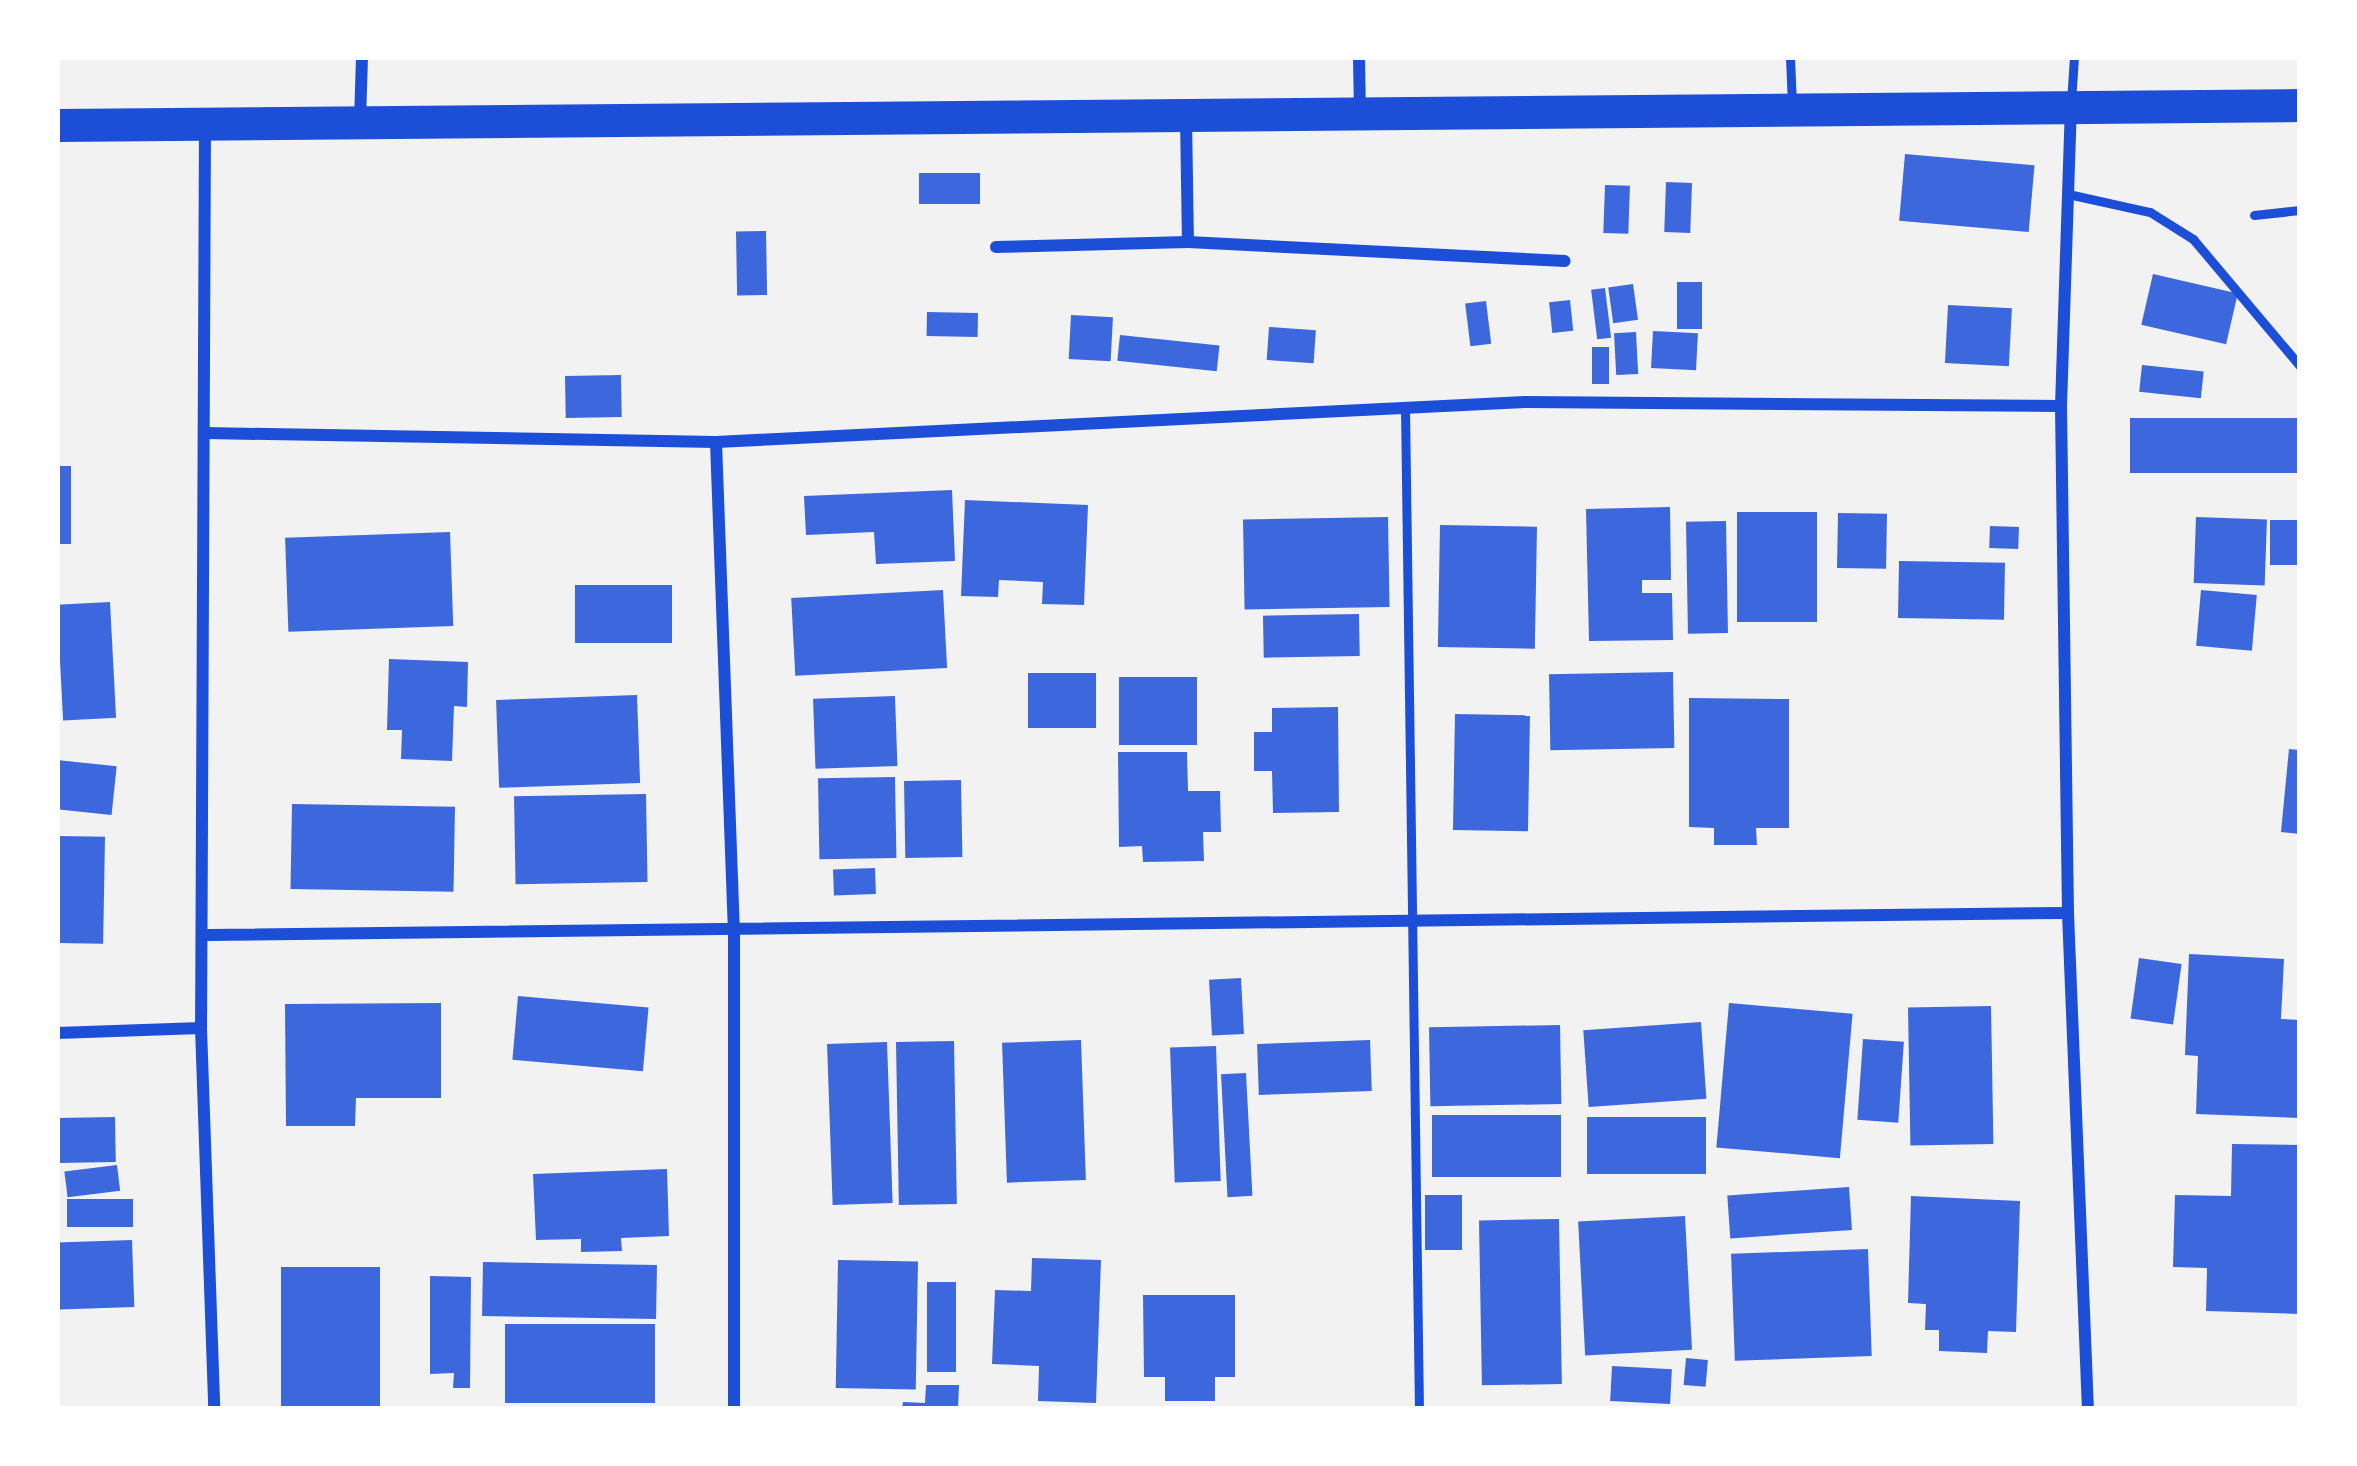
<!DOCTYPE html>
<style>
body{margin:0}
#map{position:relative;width:2357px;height:1466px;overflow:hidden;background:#f2f2f2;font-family:Raleway,sans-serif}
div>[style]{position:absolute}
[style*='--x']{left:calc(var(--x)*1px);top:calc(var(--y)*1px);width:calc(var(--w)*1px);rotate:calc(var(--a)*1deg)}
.building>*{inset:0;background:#3d67dc;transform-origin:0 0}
.service>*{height:9px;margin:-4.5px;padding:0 4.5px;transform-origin:4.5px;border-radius:4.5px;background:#1d4ed8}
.minor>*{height:12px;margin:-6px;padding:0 6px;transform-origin:6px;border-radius:6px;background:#1d4ed8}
.trunk>*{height:33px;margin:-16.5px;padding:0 16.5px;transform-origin:16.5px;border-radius:16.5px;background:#1d4ed8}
span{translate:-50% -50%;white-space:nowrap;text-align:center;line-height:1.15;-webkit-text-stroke:10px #fff;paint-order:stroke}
.frame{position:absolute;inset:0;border:60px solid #fff;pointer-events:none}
</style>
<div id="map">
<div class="building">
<i style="left:1905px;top:154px;width:130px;height:67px;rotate:5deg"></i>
<i style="left:919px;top:173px;width:61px;height:31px"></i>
<i style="left:1666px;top:182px;width:26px;height:50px;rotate:2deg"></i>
<i style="left:1605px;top:185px;width:25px;height:48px;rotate:2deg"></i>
<i style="left:766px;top:231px;width:64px;height:30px;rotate:89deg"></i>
<i style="left:2153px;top:274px;width:87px;height:52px;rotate:13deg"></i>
<i style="left:1677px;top:282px;width:25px;height:47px"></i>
<i style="left:1633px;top:284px;width:36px;height:25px;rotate:82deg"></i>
<i style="left:1605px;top:288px;width:50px;height:14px;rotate:83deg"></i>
<i style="left:1570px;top:300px;width:31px;height:21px;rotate:84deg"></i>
<i style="left:1486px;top:301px;width:43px;height:21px;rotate:83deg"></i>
<i style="left:1948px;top:305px;width:64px;height:58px;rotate:3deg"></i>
<i style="left:927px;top:312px;width:51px;height:24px;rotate:1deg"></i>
<i style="left:1071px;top:315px;width:42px;height:44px;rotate:3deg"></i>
<i style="left:1269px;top:327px;width:47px;height:33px;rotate:4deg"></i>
<i style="left:1653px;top:331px;width:45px;height:37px;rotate:3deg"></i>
<i style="left:1636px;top:332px;width:42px;height:22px;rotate:87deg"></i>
<i style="left:1120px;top:335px;width:100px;height:26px;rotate:6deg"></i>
<i style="left:1592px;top:347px;width:17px;height:37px"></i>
<i style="left:2142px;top:365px;width:62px;height:27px;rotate:6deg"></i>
<i style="left:621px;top:375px;width:42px;height:56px;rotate:89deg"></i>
<i style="left:2130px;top:418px;width:170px;height:55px"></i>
<i style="left:57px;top:466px;width:14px;height:78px"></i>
<i style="clip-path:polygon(952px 490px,955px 561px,876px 564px,874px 532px,806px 535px,804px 496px)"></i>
<i style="clip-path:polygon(965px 500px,1088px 505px,1084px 605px,1042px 604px,1043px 582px,999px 580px,998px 597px,961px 596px)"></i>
<i style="clip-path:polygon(1670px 507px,1671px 580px,1642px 580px,1642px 593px,1672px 593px,1673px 640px,1589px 641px,1586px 509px)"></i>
<i style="left:1737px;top:512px;width:80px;height:110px"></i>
<i style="left:1838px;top:513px;width:49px;height:55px;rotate:1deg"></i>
<i style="left:1388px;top:517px;width:90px;height:145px;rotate:89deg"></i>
<i style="left:2196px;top:517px;width:71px;height:66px;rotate:2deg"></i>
<i style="left:2270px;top:520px;width:30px;height:45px"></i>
<i style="left:1726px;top:521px;width:112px;height:40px;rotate:89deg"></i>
<i style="left:1440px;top:525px;width:97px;height:122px;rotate:1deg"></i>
<i style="left:1990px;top:526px;width:29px;height:22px;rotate:2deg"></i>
<i style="left:450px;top:532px;width:94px;height:165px;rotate:88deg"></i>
<i style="left:1899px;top:561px;width:106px;height:57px;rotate:1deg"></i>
<i style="left:575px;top:585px;width:97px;height:58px"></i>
<i style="left:943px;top:590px;width:78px;height:152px;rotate:87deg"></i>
<i style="left:2201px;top:590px;width:56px;height:56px;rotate:5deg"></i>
<i style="left:110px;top:602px;width:116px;height:53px;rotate:87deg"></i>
<i style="left:1359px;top:614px;width:42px;height:96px;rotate:89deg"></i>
<i style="clip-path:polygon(389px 659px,468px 662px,467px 707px,454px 706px,452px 761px,401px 759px,402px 730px,387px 730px)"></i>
<i style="left:1673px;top:672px;width:76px;height:124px;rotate:89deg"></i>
<i style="left:1028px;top:673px;width:68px;height:55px"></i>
<i style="left:1119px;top:677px;width:78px;height:68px"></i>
<i style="left:637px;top:695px;width:88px;height:141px;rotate:88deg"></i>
<i style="left:895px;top:696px;width:70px;height:82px;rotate:88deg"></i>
<i style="clip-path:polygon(1689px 698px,1789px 699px,1789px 828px,1756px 828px,1757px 845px,1714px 845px,1714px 828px,1689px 827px)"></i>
<i style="clip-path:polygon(1338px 707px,1339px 812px,1273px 813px,1272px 771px,1254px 771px,1254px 732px,1272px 732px,1272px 708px)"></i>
<i style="left:1455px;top:714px;width:75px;height:116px;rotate:1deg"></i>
<i style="clip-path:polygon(2289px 749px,2300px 750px,2300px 834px,2281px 832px)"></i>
<i style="clip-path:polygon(1118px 752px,1187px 752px,1188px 791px,1220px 791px,1221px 832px,1203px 832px,1204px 861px,1143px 862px,1142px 846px,1119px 847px)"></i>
<i style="left:57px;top:760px;width:60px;height:49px;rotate:6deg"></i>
<i style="left:895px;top:777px;width:81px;height:77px;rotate:89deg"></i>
<i style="left:961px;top:780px;width:77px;height:57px;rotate:89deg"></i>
<i style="left:646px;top:794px;width:88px;height:132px;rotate:89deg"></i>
<i style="left:292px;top:804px;width:163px;height:85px;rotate:1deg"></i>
<i style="left:58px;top:836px;width:47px;height:107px;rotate:1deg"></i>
<i style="left:875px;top:868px;width:26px;height:42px;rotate:88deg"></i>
<i style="clip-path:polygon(2189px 954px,2284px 959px,2281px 1019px,2300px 1020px,2300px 1118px,2196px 1114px,2198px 1056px,2185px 1055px)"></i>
<i style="left:2139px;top:958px;width:43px;height:61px;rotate:8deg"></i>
<i style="left:1241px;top:978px;width:56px;height:32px;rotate:87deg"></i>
<i style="left:518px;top:996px;width:131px;height:64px;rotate:5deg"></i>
<i style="clip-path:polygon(441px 1003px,441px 1098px,356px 1098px,355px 1126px,286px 1126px,285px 1004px)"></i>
<i style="left:1729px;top:1003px;width:124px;height:145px;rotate:5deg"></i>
<i style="left:1991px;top:1006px;width:138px;height:83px;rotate:89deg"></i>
<i style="left:1701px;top:1022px;width:77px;height:118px;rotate:86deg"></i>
<i style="left:1560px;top:1025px;width:79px;height:131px;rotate:89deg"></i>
<i style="left:1863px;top:1039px;width:41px;height:81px;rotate:4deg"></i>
<i style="left:1081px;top:1040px;width:140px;height:79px;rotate:88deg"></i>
<i style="left:1370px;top:1040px;width:51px;height:113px;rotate:88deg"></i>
<i style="left:954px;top:1041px;width:163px;height:58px;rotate:89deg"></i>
<i style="left:887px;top:1042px;width:161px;height:60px;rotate:88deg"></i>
<i style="left:1216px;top:1046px;width:135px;height:46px;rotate:88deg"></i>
<i style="left:1246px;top:1073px;width:123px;height:25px;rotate:87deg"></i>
<i style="left:1561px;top:1115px;width:62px;height:129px;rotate:90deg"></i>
<i style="left:115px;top:1117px;width:45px;height:58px;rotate:89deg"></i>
<i style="left:1587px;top:1117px;width:119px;height:57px"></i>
<i style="clip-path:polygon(2232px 1144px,2300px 1145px,2300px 1314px,2206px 1311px,2207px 1268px,2173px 1267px,2175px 1195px,2231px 1196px)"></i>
<i style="left:117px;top:1165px;width:26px;height:53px;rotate:83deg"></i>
<i style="clip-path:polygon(667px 1169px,669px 1236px,621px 1238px,622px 1251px,581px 1252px,581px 1239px,536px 1240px,533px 1174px)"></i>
<i style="left:1849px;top:1187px;width:43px;height:122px;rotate:86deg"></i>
<i style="left:1462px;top:1195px;width:55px;height:37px;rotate:90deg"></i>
<i style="clip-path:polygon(1911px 1196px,2020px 1201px,2016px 1332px,1988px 1331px,1987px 1353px,1939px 1351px,1939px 1330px,1925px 1330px,1926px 1304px,1908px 1303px)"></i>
<i style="left:67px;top:1199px;width:66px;height:28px"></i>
<i style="left:1685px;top:1216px;width:134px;height:107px;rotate:87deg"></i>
<i style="left:1559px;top:1219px;width:165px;height:80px;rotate:89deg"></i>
<i style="left:132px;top:1240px;width:67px;height:75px;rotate:88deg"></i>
<i style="left:1868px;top:1249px;width:107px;height:137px;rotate:88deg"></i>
<i style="clip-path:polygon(1032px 1258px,1101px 1260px,1096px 1403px,1038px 1401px,1039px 1366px,992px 1364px,995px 1290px,1031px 1291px)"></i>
<i style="left:838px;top:1260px;width:80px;height:128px;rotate:1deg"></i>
<i style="left:483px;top:1262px;width:174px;height:54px;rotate:1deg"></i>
<i style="left:380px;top:1267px;width:142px;height:99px;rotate:90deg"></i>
<i style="clip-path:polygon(430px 1276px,471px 1277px,470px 1388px,453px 1388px,454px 1373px,430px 1374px)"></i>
<i style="left:927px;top:1282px;width:29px;height:90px"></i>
<i style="clip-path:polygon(1143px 1295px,1235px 1295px,1235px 1377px,1215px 1377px,1215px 1401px,1165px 1401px,1165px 1377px,1144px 1377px)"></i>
<i style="left:505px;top:1324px;width:150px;height:79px"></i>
<i style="left:1686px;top:1358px;width:22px;height:27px;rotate:5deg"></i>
<i style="left:1612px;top:1366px;width:60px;height:35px;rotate:3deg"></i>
<i style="clip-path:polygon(926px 1385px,959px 1385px,958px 1409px,902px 1409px,903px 1402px,925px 1403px)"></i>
</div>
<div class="service">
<i style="--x:1790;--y:57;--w:47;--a:87.6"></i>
<i style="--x:2071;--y:102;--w:45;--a:-86.2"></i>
<i style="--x:2068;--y:194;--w:84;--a:12.4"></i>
<i style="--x:2150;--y:212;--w:51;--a:32.1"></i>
<i style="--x:2193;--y:239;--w:166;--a:49.9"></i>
<i style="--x:2254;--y:215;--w:46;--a:-6.2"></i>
<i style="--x:1405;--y:408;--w:1001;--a:89.2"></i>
</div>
<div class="minor">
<i style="--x:1359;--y:57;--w:55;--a:89"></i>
<i style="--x:1186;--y:117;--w:125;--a:89.1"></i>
<i style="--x:360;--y:121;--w:64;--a:-88.2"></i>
<i style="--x:205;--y:127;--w:901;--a:90.25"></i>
<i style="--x:201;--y:1028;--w:381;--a:88"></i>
<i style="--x:996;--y:247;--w:192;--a:-1.5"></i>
<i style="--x:1188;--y:242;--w:377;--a:2.9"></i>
<i style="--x:2061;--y:406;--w:298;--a:-88.1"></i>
<i style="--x:206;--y:433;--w:510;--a:1.01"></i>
<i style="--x:716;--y:442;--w:810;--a:-2.83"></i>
<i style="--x:1525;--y:402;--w:536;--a:0.43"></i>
<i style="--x:2061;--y:406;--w:507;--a:89.21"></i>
<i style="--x:2068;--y:913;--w:496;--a:87.7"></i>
<i style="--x:716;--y:442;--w:487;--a:87.9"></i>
<i style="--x:734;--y:929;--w:480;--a:90"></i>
<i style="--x:208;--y:935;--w:1860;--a:-0.68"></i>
<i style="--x:57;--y:1033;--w:144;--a:-2"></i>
</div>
<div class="trunk">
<i style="--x:57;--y:125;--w:2243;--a:-0.51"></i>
</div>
<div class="frame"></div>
</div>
